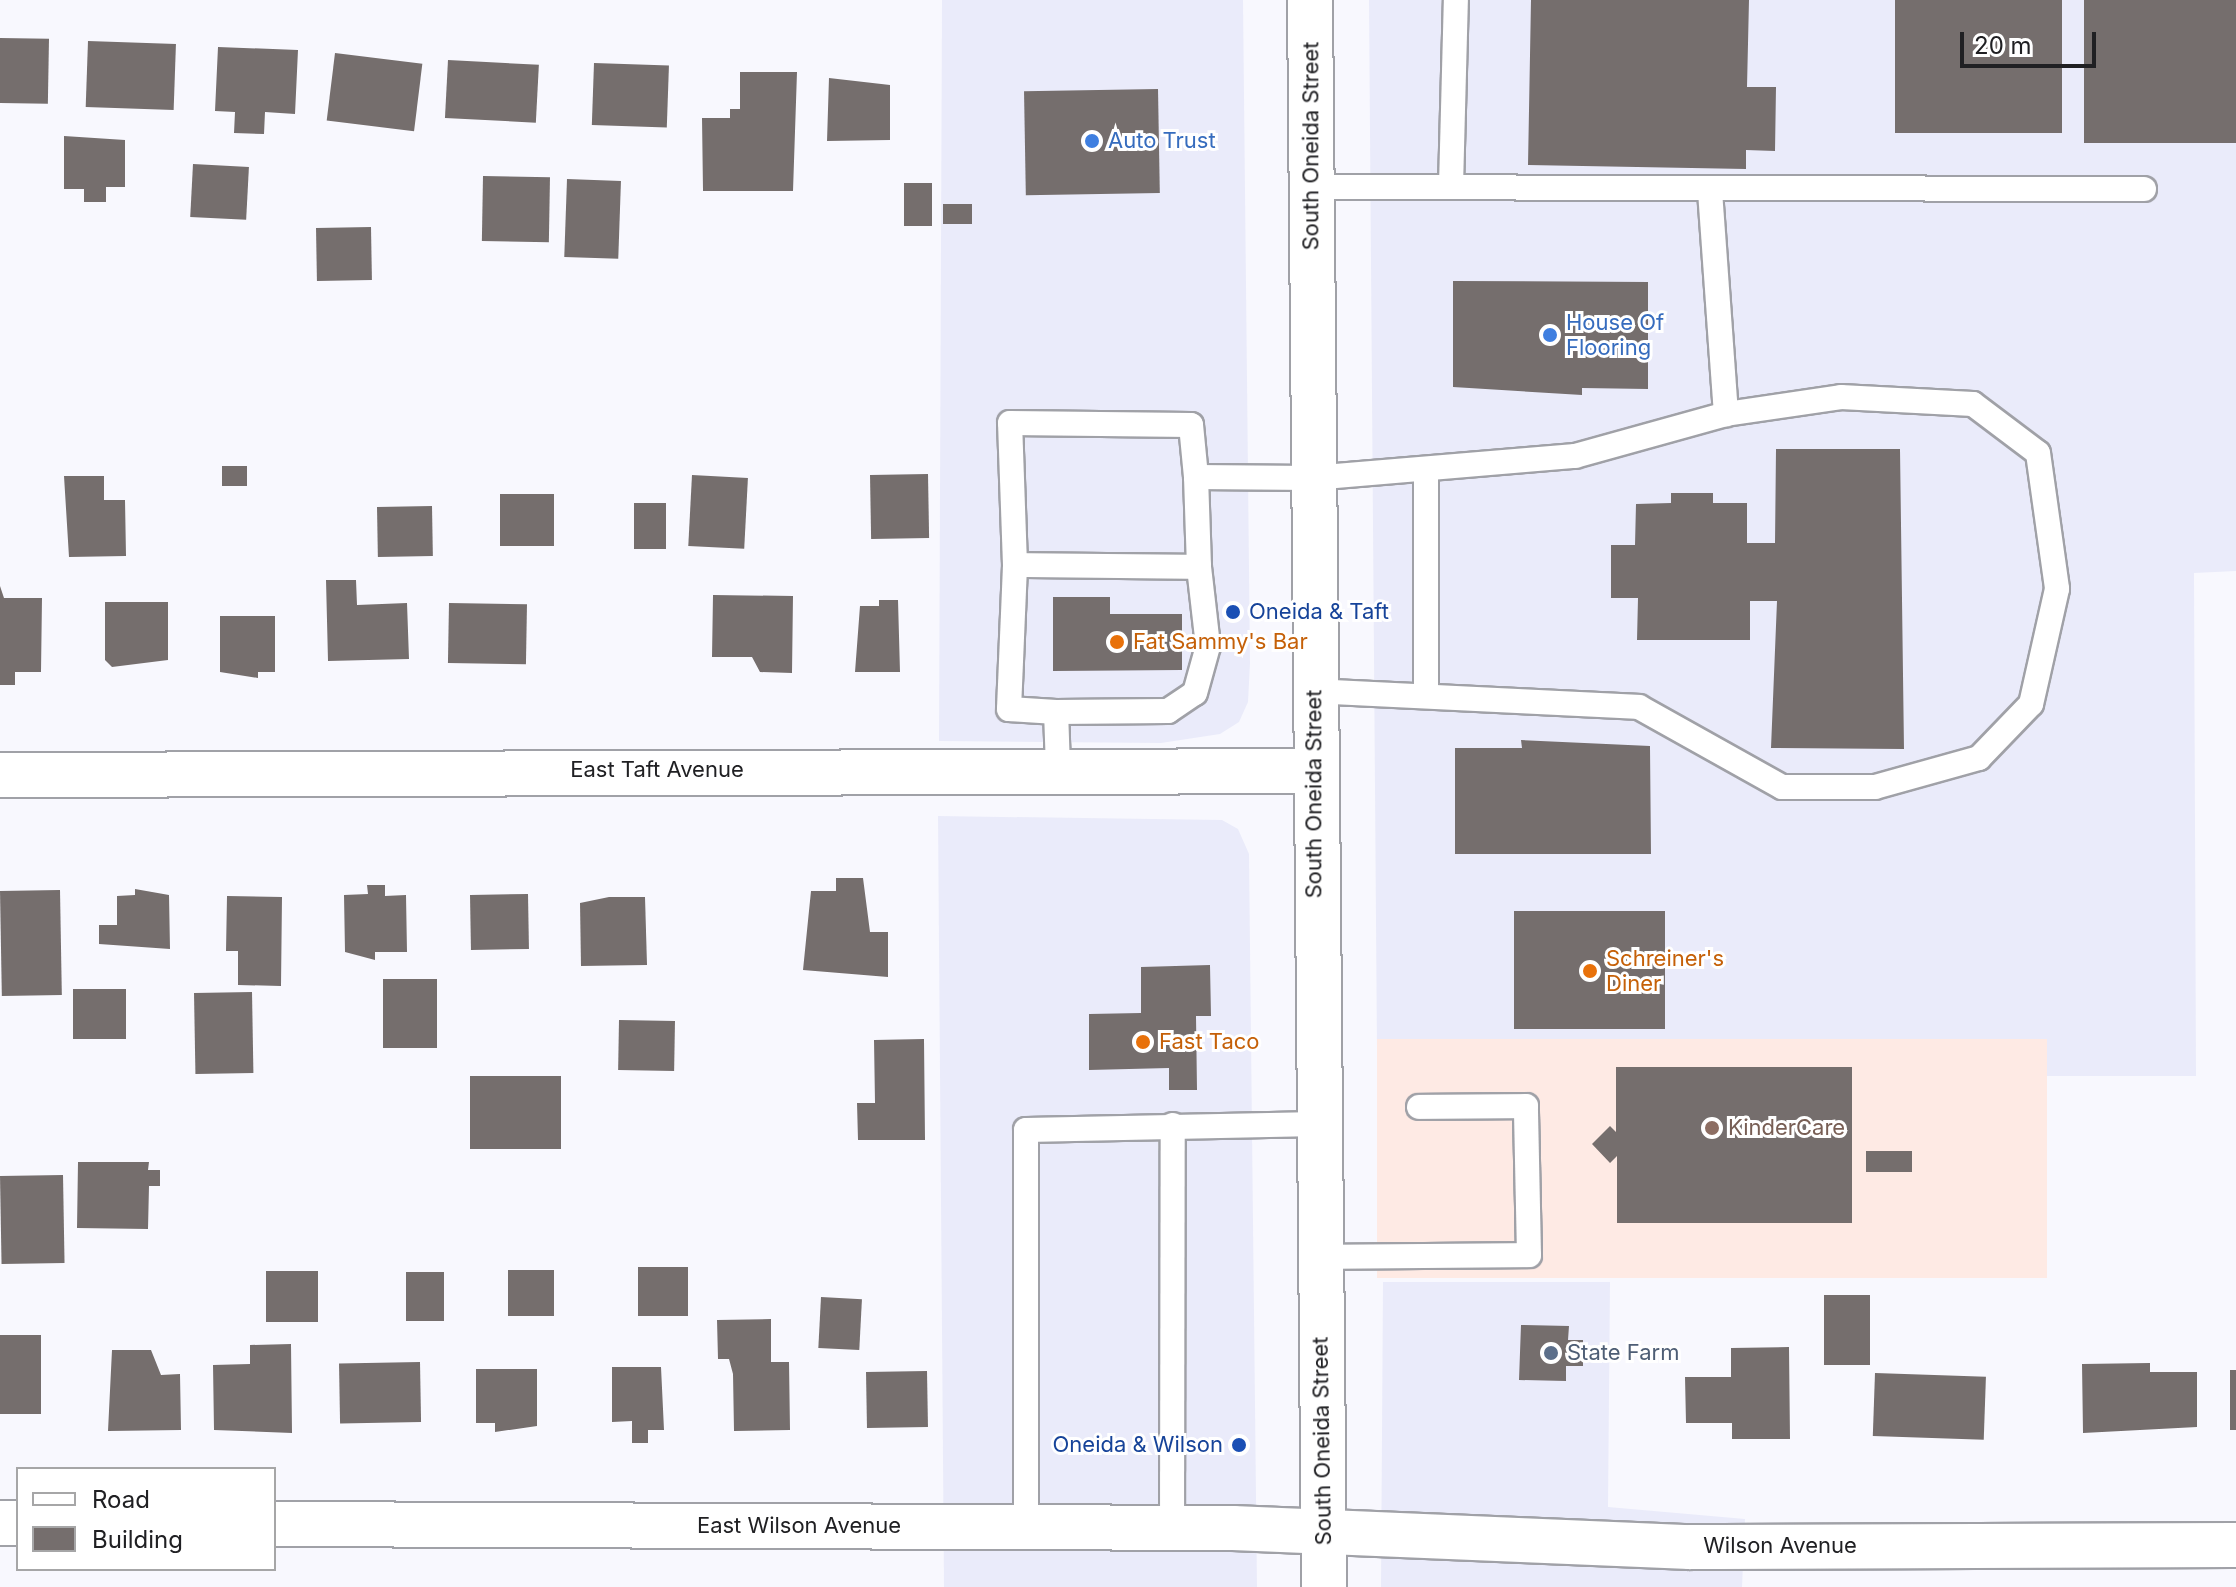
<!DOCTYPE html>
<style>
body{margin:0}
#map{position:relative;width:2236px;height:1587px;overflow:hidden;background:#f8f8fe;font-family:Inter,sans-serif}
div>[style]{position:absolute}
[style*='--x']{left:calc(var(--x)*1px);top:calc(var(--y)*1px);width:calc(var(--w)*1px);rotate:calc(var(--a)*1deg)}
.built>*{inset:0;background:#eaebfa}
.education>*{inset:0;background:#feeae4;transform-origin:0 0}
.building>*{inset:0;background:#756e6d;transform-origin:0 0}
.roads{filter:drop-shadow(2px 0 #a0a1a7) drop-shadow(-2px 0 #a0a1a7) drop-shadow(0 2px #a0a1a7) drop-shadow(0 -2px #a0a1a7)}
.lane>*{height:24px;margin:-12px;padding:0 12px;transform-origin:12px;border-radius:12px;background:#fff}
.street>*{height:44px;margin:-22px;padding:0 22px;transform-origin:22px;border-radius:22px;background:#fff}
.secondary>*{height:44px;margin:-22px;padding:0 22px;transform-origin:22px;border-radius:22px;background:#fff}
.primary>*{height:44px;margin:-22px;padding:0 22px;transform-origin:22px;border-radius:22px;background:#fff}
.dots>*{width:22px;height:22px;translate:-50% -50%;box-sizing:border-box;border:4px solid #fff;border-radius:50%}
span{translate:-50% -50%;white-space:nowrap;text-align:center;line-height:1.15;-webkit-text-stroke:6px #fff;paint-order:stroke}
.shop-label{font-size:22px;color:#366cbe}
.left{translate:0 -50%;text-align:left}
.street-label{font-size:22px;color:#202023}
.transit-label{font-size:22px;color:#164399}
.right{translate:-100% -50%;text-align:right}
.food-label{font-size:22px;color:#c56008}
.education-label{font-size:22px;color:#785e54}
.service-label{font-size:22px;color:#4e5e75}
.legend{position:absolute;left:16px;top:1467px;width:260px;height:104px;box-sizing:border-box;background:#fff;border:2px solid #a6a6a7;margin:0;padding:10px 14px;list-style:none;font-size:24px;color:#202023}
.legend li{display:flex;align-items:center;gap:16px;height:40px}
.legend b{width:40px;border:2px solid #a6a6a7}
.scale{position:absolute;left:1960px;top:32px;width:136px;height:36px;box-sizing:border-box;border:4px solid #202023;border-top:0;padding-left:10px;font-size:24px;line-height:28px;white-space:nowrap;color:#202023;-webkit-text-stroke:6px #fff;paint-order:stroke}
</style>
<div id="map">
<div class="built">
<i style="clip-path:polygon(942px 0,1243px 0,1250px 663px,1248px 702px,1239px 722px,1220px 734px,1161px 743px,939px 741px)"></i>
<i style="clip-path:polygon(1369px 0,2236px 0,2236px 571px,2194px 573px,2196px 1076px,2047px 1076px,2046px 1039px,1377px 1051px)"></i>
<i style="clip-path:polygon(938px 816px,1222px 820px,1238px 829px,1249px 854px,1257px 1587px,944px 1587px)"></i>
<i style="clip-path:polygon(1383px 1282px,1610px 1282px,1608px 1507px,1745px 1519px,1742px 1587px,1381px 1587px)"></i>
</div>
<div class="education">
<i style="left:2047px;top:1039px;width:239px;height:670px;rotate:90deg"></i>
</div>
<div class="building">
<i style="clip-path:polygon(1531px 0,1749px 0,1747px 87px,1776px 87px,1775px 151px,1746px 150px,1746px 169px,1528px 165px)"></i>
<i style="left:1895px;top:0;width:167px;height:133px"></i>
<i style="left:2084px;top:0;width:152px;height:143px"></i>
<i style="left:0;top:38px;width:49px;height:65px;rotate:1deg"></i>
<i style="left:88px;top:41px;width:88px;height:66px;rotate:2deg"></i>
<i style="clip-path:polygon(218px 47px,298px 50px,295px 114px,265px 112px,264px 134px,234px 133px,235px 112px,215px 111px)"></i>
<i style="left:335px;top:53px;width:88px;height:68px;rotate:7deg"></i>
<i style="left:448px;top:60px;width:91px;height:58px;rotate:3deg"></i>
<i style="left:594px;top:63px;width:75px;height:62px;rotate:2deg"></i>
<i style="clip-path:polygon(740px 72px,797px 72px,793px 191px,703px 191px,702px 118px,730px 118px,730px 109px,740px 109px)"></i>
<i style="clip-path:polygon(829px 78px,890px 85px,890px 140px,827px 141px)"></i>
<i style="left:1158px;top:89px;width:104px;height:134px;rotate:89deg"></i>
<i style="clip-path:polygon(64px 136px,125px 140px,125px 187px,106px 187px,106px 202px,84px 202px,84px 189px,64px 189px)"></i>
<i style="left:193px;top:164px;width:56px;height:53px;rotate:3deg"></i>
<i style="left:483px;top:176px;width:67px;height:65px;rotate:1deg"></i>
<i style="left:567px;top:179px;width:54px;height:78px;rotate:2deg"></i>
<i style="left:904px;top:183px;width:28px;height:43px"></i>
<i style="left:943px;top:204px;width:29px;height:20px"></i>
<i style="left:371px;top:227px;width:53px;height:55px;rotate:89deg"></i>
<i style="clip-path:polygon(1453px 281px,1648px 282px,1648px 389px,1582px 388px,1582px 395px,1453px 387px)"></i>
<i style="clip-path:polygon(1776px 449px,1900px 449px,1904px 749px,1771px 748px,1777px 601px,1750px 601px,1750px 640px,1637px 640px,1638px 598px,1611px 598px,1611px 545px,1635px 545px,1636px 504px,1671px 503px,1671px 493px,1713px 493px,1713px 503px,1747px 503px,1747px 543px,1775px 543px)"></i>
<i style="left:222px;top:466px;width:25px;height:20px"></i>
<i style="left:928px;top:474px;width:64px;height:58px;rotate:89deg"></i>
<i style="left:692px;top:475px;width:56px;height:71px;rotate:3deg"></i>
<i style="clip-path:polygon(64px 476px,104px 476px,104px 500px,125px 500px,126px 556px,69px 557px)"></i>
<i style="left:500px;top:494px;width:54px;height:52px"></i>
<i style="left:634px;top:503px;width:32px;height:46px"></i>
<i style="left:432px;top:506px;width:50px;height:55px;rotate:89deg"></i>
<i style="clip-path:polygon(326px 580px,356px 580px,357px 605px,407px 603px,409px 659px,328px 661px)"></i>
<i style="clip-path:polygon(0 586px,4px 598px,42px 598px,41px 672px,15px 672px,15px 685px,0 685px)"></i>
<i style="clip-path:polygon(713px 595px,793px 596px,792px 673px,760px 672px,752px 657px,712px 657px)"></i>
<i style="clip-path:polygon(1053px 597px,1110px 597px,1110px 614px,1182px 614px,1182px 670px,1053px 671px)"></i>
<i style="clip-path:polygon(879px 600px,898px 600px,900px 672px,855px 672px,860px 606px,879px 606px)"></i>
<i style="clip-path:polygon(105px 602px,168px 602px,168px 660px,112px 667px,105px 660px)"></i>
<i style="left:449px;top:603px;width:78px;height:60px;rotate:1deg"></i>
<i style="clip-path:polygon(220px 616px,275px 616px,275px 672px,258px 672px,258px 678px,220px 672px)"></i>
<i style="clip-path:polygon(1521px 740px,1650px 746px,1651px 854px,1455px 854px,1455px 748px,1522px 748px)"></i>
<i style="clip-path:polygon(836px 878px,863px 878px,870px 932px,888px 932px,888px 977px,803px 970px,811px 891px,836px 891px)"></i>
<i style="clip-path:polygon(367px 885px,385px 885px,385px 896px,406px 895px,407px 952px,375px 952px,375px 960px,345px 952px,344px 895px,368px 894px)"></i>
<i style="clip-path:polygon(135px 889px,169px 895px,170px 949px,99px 944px,99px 925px,117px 925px,117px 896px,135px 895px)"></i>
<i style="left:60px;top:890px;width:105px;height:60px;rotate:89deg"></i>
<i style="left:528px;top:894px;width:55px;height:58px;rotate:89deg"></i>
<i style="clip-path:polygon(227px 896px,282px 897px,281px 986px,238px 985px,238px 951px,226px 951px)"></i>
<i style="clip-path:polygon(609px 897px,645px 897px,647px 965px,581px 966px,580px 903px)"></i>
<i style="left:1665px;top:911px;width:118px;height:151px;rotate:90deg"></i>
<i style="clip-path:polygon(1210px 965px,1211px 1016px,1196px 1016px,1197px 1090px,1169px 1090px,1169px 1068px,1089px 1070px,1089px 1014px,1141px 1013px,1141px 967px)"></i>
<i style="left:437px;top:979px;width:69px;height:54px;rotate:90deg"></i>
<i style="left:73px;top:989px;width:53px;height:50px"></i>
<i style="left:252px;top:992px;width:81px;height:58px;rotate:89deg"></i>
<i style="left:619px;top:1020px;width:56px;height:50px;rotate:1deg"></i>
<i style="clip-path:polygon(924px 1039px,925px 1140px,858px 1140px,857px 1103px,875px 1103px,874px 1040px)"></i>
<i style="clip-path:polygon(1616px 1067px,1852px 1067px,1852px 1223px,1617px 1223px,1617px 1156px,1610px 1163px,1592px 1144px,1610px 1126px,1616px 1132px)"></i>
<i style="left:470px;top:1076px;width:91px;height:73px"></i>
<i style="left:1866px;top:1151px;width:46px;height:21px"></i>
<i style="clip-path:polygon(78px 1162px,149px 1162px,148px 1170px,160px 1170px,160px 1186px,149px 1186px,148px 1229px,77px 1228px)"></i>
<i style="left:63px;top:1175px;width:88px;height:63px;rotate:89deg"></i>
<i style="left:638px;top:1267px;width:50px;height:49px"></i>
<i style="left:508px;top:1270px;width:46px;height:46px"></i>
<i style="left:266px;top:1271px;width:52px;height:51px"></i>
<i style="left:444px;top:1272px;width:49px;height:38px;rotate:90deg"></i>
<i style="left:1824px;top:1295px;width:46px;height:70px"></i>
<i style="left:821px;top:1297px;width:41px;height:51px;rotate:3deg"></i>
<i style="clip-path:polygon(771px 1319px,771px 1362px,789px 1362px,790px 1430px,734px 1431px,733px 1374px,729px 1359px,718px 1359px,717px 1320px)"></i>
<i style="clip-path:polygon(1521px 1325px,1569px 1326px,1568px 1340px,1583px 1340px,1583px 1366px,1566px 1366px,1566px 1381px,1519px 1380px)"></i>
<i style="left:41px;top:1335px;width:79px;height:41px;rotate:90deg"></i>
<i style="clip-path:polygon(291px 1344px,292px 1433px,214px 1430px,213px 1365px,250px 1364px,250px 1345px)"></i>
<i style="clip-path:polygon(1789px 1347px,1790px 1439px,1732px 1439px,1732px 1423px,1686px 1423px,1685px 1377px,1731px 1377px,1731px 1348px)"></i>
<i style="clip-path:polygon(112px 1350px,151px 1350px,161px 1375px,180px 1374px,181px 1430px,108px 1431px)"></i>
<i style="left:420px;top:1362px;width:60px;height:81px;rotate:89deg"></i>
<i style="clip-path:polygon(2150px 1363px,2150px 1372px,2197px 1372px,2197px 1427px,2083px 1433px,2082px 1364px)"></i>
<i style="clip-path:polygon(612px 1367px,661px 1367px,664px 1430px,648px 1430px,648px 1443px,632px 1443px,632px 1421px,612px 1422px)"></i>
<i style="clip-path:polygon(476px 1369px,537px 1369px,537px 1426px,495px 1432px,495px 1423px,476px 1423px)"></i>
<i style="left:2230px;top:1370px;width:6px;height:60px"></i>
<i style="left:927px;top:1371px;width:56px;height:61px;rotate:89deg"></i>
<i style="left:1875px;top:1373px;width:111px;height:63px;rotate:2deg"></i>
</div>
<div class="roads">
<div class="lane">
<i style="--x:1451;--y:186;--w:186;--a:-88.5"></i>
<i style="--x:1311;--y:187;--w:833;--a:0.14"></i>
<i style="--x:1710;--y:191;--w:224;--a:85.9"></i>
<i style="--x:1426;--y:472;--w:221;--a:90"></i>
<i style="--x:1015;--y:565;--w:142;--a:-92"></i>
<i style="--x:1010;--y:423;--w:181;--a:0.6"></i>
<i style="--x:1191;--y:425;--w:52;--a:84.5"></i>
<i style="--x:1056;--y:712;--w:112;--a:-0.5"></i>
<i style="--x:1168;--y:711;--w:32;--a:-34"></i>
<i style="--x:1195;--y:693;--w:49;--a:-74.5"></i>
<i style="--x:1208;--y:646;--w:80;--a:-96.5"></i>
<i style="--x:1058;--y:768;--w:56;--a:-92"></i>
<i style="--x:1056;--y:712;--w:47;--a:-176.3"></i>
<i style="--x:1009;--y:709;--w:144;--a:-87.6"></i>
<i style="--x:1015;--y:565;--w:184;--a:0.6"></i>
<i style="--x:1199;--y:567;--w:90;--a:-91.9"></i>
<i style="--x:1196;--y:477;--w:116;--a:0.5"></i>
<i style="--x:1312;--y:478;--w:264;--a:-4.8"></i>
<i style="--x:1575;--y:456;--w:157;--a:-15.5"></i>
<i style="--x:1726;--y:414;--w:116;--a:-8.4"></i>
<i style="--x:1841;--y:397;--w:132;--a:3"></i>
<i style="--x:1973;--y:404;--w:81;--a:37"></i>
<i style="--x:2038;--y:453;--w:137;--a:82"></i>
<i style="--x:2057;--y:589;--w:118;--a:102.7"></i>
<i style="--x:2031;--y:704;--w:75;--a:133.9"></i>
<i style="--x:1979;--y:758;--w:108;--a:164.4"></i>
<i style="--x:1875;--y:787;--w:93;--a:180"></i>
<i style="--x:1782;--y:787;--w:164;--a:-150.8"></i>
<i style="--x:1639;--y:707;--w:326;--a:-177.2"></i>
<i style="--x:1319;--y:1257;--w:210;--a:-0.5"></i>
<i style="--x:1529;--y:1255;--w:149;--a:-91.2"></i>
<i style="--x:1526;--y:1106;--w:107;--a:179.5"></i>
<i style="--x:1026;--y:1527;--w:397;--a:-90"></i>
<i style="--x:1026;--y:1130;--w:292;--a:-1.2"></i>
<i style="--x:1172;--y:1527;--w:402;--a:-89.9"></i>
</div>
<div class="street">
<i style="--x:0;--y:1523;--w:18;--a:0"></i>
<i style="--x:274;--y:1524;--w:959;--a:0.24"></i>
<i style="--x:1233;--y:1528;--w:457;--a:2.4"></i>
<i style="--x:1690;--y:1547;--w:546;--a:-0.21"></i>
</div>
<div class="secondary">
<i style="--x:0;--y:775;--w:1314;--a:-0.17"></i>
</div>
<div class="primary">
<i style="--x:1310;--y:0;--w:1587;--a:89.49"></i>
</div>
</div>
<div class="dots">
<i style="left:1092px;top:141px;background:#3f7fe0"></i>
<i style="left:1550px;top:335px;background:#3f7fe0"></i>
<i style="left:1233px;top:612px;background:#1a4fb4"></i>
<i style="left:1117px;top:642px;background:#e8710a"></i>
<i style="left:1590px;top:971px;background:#e8710a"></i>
<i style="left:1143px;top:1042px;background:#e8710a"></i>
<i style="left:1712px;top:1128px;background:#8d6e63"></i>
<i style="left:1551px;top:1353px;background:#5c6f8a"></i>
<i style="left:1239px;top:1445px;background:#1a4fb4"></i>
</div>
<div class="shop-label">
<span class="left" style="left:1108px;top:141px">Auto Trust</span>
<span class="left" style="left:1566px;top:335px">House Of<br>Flooring</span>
</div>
<div class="street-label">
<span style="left:1311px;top:146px;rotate:-90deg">South Oneida Street</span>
<span style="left:657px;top:770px">East Taft Avenue</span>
<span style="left:1314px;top:794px;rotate:-90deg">South Oneida Street</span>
<span style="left:1322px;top:1441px;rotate:-91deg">South Oneida Street</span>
<span style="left:799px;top:1526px">East Wilson Avenue</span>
<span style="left:1780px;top:1546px">Wilson Avenue</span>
</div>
<div class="transit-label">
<span class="left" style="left:1249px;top:612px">Oneida &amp; Taft</span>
<span class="right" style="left:1223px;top:1445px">Oneida &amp; Wilson</span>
</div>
<div class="food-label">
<span class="left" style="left:1133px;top:642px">Fat Sammy's Bar</span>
<span class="left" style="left:1606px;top:971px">Schreiner's<br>Diner</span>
<span class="left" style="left:1159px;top:1042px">Fast Taco</span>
</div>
<div class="education-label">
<span class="left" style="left:1728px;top:1128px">KinderCare</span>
</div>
<div class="service-label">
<span class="left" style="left:1567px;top:1353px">State Farm</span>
</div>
<ul class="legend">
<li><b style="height:10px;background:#fff"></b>Road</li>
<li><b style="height:22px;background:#756e6d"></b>Building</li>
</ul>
<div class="scale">20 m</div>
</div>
